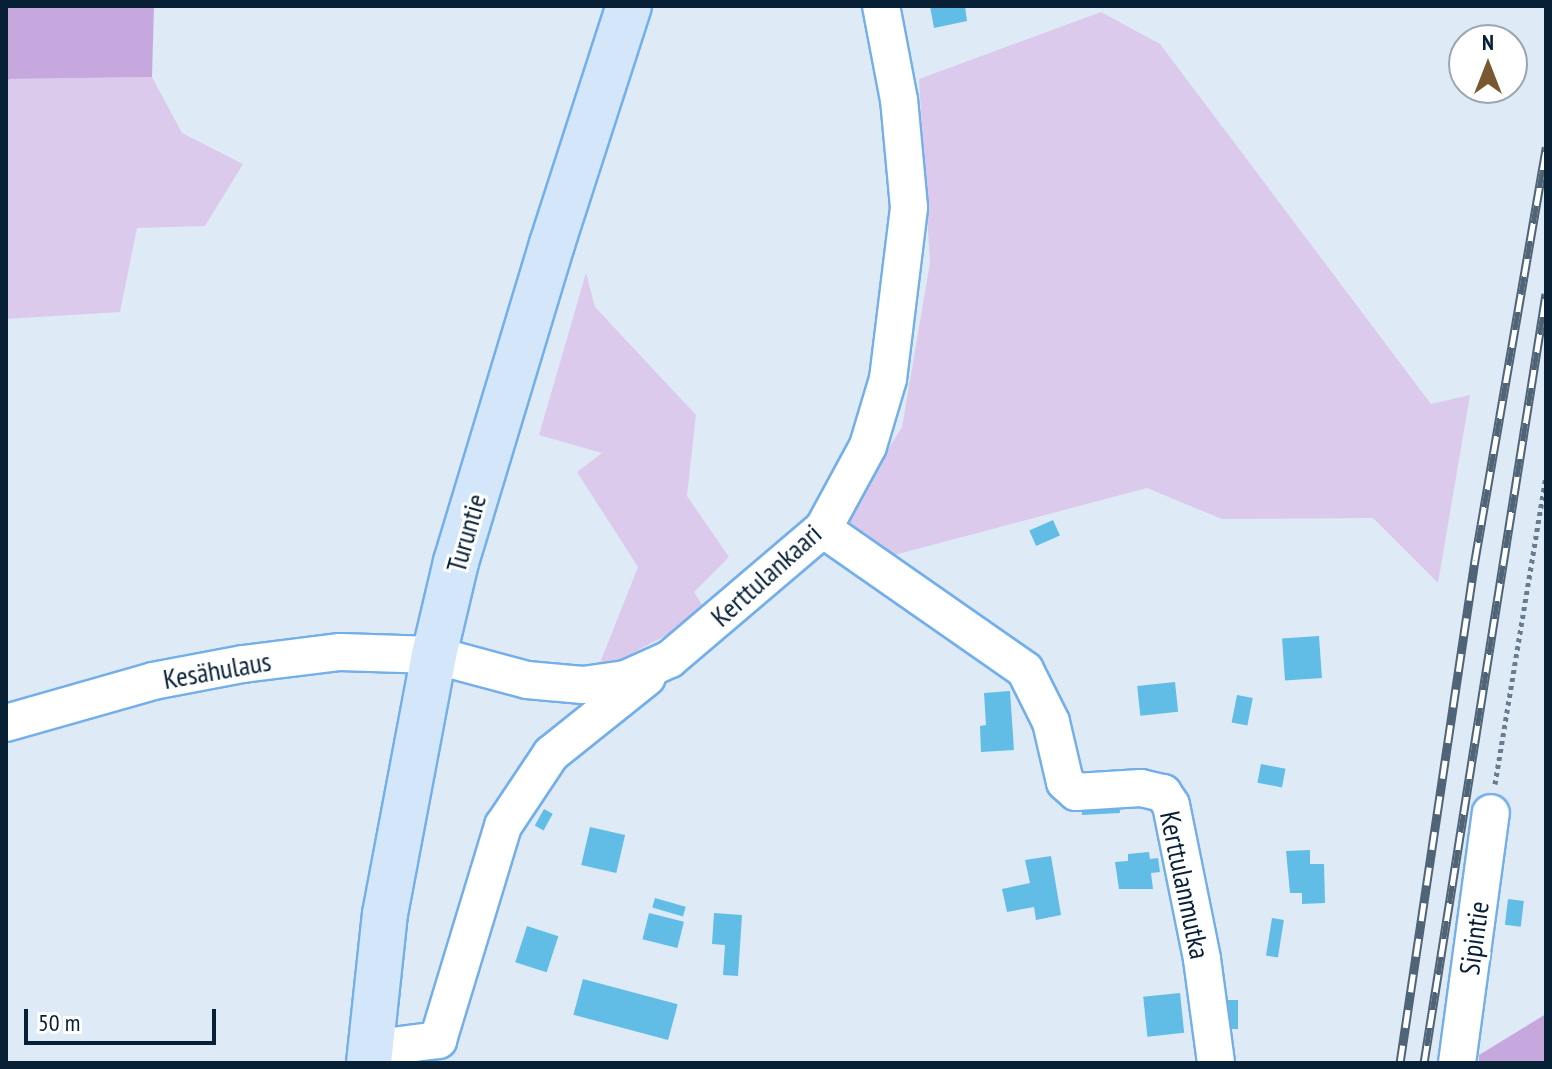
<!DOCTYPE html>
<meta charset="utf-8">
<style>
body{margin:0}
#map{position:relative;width:1552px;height:1069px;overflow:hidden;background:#deeaf6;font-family:"PT Sans Narrow",sans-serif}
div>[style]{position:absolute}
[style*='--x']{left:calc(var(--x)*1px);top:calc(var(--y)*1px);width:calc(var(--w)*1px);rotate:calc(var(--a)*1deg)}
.green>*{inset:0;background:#dccaec}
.forest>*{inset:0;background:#c6a8df}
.building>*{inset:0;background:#61bde6;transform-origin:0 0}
.path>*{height:5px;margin-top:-2.5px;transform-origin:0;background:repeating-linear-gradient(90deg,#697c8e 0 4px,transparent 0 8px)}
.roads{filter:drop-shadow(2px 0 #73afe9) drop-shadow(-2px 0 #73afe9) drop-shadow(0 2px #73afe9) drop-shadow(0 -2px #73afe9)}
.minor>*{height:36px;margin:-18px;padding:0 18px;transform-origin:18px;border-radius:18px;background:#fff}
.major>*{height:44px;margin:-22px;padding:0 22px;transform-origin:22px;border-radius:22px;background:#d4e7fa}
.rail>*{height:9px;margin-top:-4.5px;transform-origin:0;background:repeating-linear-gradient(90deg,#fff 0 18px,#506477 0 36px);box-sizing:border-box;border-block:2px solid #506477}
span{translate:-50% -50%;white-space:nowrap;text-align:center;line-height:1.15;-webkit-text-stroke:6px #fff;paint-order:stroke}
.street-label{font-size:28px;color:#072036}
.frame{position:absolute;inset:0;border:8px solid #072036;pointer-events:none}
.north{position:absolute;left:1448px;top:24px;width:80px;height:80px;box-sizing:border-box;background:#fff;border:2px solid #9ca6af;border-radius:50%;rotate:0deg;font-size:22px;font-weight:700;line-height:32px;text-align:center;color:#072036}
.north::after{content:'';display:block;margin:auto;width:28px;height:36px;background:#79572f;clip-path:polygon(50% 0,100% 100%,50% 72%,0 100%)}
.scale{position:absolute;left:24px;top:1009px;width:192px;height:36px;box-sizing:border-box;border:4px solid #072036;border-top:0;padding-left:10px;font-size:24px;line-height:28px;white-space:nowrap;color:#072036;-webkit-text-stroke:6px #fff;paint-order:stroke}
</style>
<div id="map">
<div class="green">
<i style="clip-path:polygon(1101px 12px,1160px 44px,1431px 404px,1470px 395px,1438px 583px,1373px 518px,1222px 519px,1147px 488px,864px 563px,826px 548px,902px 427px,930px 263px,919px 79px)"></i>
<i style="clip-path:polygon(152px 77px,182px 133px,243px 164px,205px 226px,137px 228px,120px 312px,6px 319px,8px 79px)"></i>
<i style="clip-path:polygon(586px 273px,595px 307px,696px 415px,687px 496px,729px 557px,694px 592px,707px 613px,596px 673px,638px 567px,577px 472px,602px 453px,539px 435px)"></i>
</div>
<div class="forest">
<i style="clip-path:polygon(6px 6px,154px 6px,152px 77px,9px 79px,6px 86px)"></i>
<i style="clip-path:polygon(1546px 1014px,1546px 1063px,1479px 1063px,1479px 1055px)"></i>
</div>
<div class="building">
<i style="clip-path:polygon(930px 6px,965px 6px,967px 21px,934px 28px)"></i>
<i style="left:1053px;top:520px;width:17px;height:26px;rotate:66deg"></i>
<i style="left:1319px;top:636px;width:42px;height:37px;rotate:86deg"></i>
<i style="left:1175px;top:682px;width:30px;height:38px;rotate:84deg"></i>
<i style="clip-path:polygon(1010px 691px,1014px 750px,981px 752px,980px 726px,986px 725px,984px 693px)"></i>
<i style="left:1237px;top:695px;width:16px;height:28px;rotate:11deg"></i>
<i style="left:1261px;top:764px;width:25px;height:19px;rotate:11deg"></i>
<i style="left:1119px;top:795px;width:18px;height:38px;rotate:87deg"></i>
<i style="left:544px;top:809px;width:10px;height:19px;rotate:29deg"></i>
<i style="left:590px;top:827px;width:36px;height:39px;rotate:13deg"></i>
<i style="clip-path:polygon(1310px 850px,1310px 864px,1324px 864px,1325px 903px,1302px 904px,1302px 893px,1290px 893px,1286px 851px)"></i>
<i style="clip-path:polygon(1149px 852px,1150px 859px,1158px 858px,1160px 872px,1151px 873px,1153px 889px,1119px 889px,1115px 862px,1128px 861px,1128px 854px)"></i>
<i style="clip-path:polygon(1051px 856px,1061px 915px,1036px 920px,1034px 907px,1007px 912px,1002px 889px,1030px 883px,1025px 860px)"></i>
<i style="left:655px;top:898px;width:32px;height:10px;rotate:16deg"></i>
<i style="left:1508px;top:899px;width:16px;height:26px;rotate:7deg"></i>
<i style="left:649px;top:913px;width:36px;height:27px;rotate:14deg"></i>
<i style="clip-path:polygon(714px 913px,742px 915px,738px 976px,723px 975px,725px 945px,712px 944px)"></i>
<i style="left:1272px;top:918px;width:12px;height:38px;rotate:9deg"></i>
<i style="left:527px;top:926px;width:33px;height:38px;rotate:18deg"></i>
<i style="left:583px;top:979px;width:98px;height:37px;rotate:15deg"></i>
<i style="left:1180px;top:993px;width:40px;height:37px;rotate:84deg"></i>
<i style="left:1225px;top:1000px;width:13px;height:29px"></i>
</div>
<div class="path">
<i style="--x:1495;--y:784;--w:311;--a:-80.6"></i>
</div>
<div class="roads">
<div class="minor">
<i style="--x:823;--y:529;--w:246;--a:34.9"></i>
<i style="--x:1025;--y:670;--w:58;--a:63.4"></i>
<i style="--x:1051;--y:722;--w:62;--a:76.9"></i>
<i style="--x:1065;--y:782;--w:15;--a:42"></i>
<i style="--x:1076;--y:792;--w:65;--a:-3.5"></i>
<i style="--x:1141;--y:788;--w:23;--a:13"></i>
<i style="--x:1163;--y:793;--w:14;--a:56"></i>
<i style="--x:1171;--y:805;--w:157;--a:78.6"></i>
<i style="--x:1202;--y:959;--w:105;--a:82.3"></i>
<i style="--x:6;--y:723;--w:153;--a:-15.9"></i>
<i style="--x:153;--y:681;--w:92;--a:-10.7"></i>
<i style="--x:243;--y:664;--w:98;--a:-7.1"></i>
<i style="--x:340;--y:652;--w:94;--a:1.8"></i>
<i style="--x:434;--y:655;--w:96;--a:15"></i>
<i style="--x:527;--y:680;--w:56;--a:5.1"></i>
<i style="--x:583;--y:685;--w:43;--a:-7.9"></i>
<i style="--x:626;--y:679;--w:48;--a:-24.4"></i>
<i style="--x:670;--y:659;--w:201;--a:-40.4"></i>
<i style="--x:823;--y:529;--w:94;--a:-61.5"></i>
<i style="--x:868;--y:446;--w:70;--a:-73.4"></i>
<i style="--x:888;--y:379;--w:173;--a:-83"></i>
<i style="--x:909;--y:207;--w:107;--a:-95.3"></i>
<i style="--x:899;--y:100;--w:96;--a:-100.8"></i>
<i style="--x:369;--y:1049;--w:70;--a:-7.4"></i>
<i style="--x:438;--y:1040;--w:224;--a:-73.1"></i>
<i style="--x:503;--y:826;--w:87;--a:-56.3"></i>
<i style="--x:551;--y:754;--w:123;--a:-38.7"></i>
<i style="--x:1457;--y:1063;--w:252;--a:-82.3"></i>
</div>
<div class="major">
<i style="--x:369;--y:1063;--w:150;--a:-83.9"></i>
<i style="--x:385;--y:914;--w:264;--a:-79.3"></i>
<i style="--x:434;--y:655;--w:96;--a:-76.7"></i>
<i style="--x:456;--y:562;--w:332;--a:-73.2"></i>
<i style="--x:552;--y:244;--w:250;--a:-72.1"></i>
</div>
</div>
<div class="rail">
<i style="--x:1400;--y:1063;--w:509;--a:-81.52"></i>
<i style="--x:1475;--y:560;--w:419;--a:-80.2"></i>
<i style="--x:1424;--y:1063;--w:779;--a:-80.99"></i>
</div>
<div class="street-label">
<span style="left:466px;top:533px;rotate:-74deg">Turuntie</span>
<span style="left:766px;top:575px;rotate:-42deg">Kerttulankaari</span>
<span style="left:217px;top:670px;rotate:-10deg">Kesähulaus</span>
<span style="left:1185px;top:885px;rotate:78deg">Kerttulanmutka</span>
<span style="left:1474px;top:938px;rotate:-82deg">Sipintie</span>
</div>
<div class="frame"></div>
<div class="north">N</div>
<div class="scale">50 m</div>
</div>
